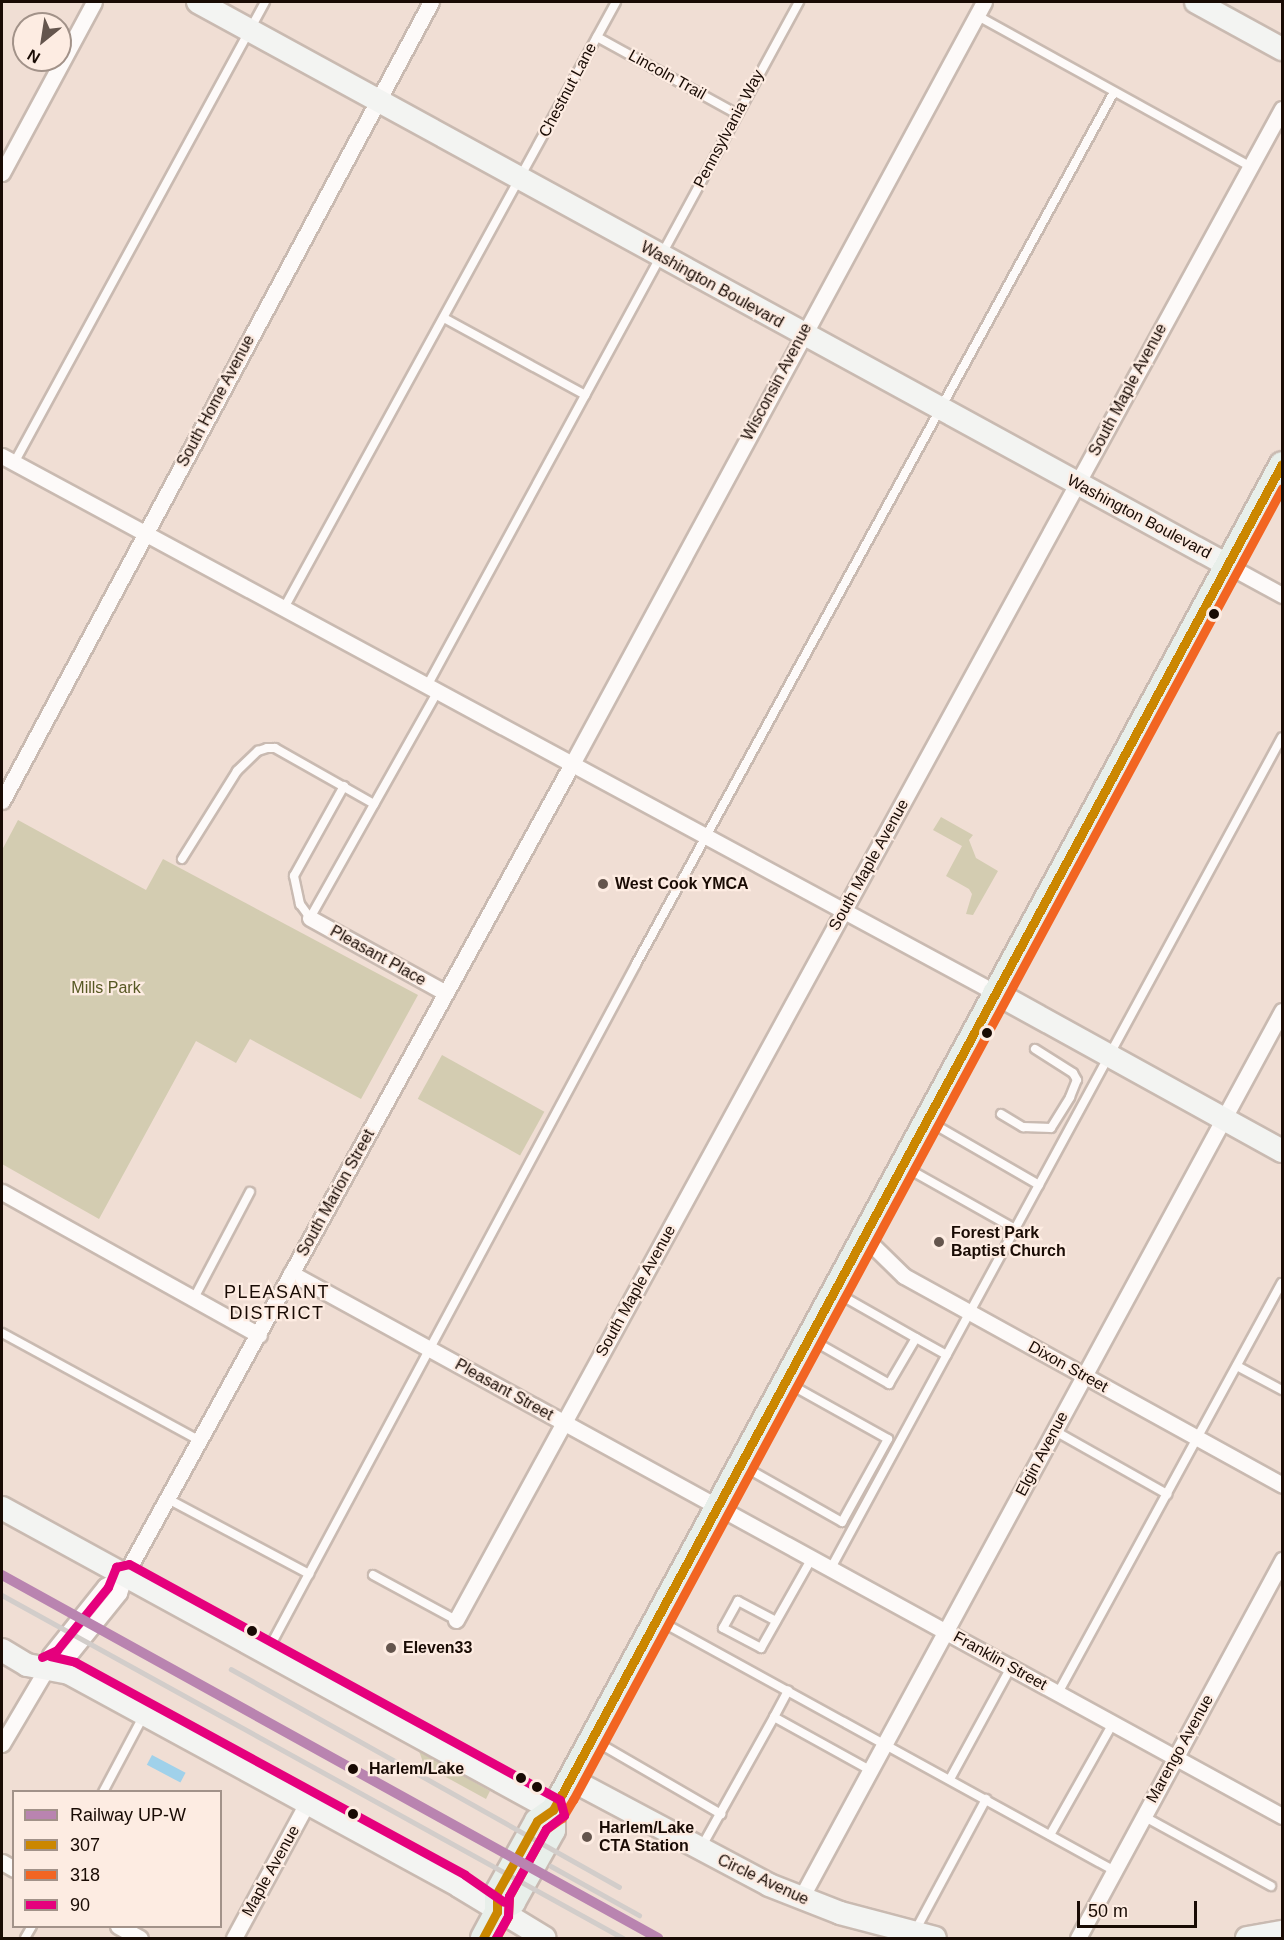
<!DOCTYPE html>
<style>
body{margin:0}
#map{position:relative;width:1284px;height:1940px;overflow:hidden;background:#f0ded4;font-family:Helvetica,sans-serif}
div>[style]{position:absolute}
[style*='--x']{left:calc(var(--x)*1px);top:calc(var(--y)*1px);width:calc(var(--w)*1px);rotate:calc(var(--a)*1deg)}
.green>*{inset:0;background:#d3ccb1;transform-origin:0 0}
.water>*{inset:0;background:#a0d1ea;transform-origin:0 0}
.roads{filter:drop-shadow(2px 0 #c9bab1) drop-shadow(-2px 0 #c9bab1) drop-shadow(0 2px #c9bab1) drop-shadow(0 -2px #c9bab1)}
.lane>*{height:8px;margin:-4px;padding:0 4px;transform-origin:4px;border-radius:4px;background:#fdfaf9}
.street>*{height:15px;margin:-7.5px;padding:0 7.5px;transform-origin:7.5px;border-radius:7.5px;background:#fdfaf9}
.secondary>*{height:22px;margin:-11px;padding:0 11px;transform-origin:11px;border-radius:11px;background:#f3f4f2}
.primary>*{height:24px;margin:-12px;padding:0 12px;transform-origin:12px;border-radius:12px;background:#e8efea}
.rail>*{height:4.5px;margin:-2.25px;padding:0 2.25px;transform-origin:2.25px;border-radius:2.25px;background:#d2cdca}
.bus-1>*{height:9px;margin:-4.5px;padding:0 4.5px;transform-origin:4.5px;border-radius:4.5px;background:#cb8701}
.bus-2>*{height:9px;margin:-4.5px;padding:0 4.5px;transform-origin:4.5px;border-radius:4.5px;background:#f26522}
.bus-3>*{height:9px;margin:-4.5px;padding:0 4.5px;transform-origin:4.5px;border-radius:4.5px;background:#e5007d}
.rail-1>*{height:10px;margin:-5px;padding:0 5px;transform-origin:5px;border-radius:5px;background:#b984b0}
.dots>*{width:16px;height:16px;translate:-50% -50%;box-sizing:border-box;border:3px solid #fdece2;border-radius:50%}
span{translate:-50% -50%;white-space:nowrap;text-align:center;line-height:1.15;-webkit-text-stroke:4.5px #fdece2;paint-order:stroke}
.street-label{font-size:16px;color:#190b04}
.poi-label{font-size:16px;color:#190b04;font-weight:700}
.left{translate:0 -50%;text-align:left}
.park-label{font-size:16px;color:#575823}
.stop-label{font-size:16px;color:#190b04;font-weight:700}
.neighbourhood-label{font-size:18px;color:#190b04;letter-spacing:1.5px}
.frame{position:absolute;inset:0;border:3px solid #190b04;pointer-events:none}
.legend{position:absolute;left:12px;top:1790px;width:210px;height:138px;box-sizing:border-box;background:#fdece2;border:2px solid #a29289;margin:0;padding:8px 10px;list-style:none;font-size:18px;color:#190b04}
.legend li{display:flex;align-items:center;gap:12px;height:30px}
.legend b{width:30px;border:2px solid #a29289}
.north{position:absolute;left:12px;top:12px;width:60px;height:60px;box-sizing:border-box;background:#fdece2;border:2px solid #a29289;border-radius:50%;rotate:210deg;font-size:16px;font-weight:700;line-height:24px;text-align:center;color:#190b04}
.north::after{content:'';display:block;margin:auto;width:21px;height:27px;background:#64554d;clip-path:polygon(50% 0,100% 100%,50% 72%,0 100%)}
.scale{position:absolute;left:1077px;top:1901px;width:120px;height:27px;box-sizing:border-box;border:3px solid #190b04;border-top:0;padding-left:8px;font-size:18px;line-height:21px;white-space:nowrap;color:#190b04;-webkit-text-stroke:4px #fdece2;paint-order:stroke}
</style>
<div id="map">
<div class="green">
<i style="clip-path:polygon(941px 817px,973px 835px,969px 840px,976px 858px,998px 871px,973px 915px,966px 914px,972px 894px,969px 889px,946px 876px,962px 846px,933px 830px)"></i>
<i style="clip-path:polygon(18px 820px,146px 890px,163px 859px,418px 995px,361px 1099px,250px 1039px,236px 1063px,196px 1041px,99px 1219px,2px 1164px,2px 850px)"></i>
<i style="left:442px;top:1055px;width:117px;height:50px;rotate:29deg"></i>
<i style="clip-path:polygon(419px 1751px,490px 1791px,486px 1799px,424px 1765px)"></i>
</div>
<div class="water">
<i style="left:152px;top:1755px;width:38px;height:11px;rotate:28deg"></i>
</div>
<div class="roads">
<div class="lane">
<i style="--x:976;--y:15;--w:314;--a:28.9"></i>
<i style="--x:597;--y:37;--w:160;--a:28.8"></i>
<i style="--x:444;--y:318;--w:161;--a:28.6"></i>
<i style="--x:14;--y:463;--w:525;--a:-61.43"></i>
<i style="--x:284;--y:608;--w:691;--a:-61.28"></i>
<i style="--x:427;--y:686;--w:779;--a:-61.46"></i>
<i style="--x:344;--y:786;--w:103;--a:119.1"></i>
<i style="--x:294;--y:876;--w:29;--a:78"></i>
<i style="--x:300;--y:904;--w:17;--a:54"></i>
<i style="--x:310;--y:918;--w:261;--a:-60.6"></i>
<i style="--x:182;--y:859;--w:104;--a:-58"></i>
<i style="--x:237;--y:771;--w:29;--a:-44"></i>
<i style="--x:258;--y:751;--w:9;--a:-18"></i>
<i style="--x:267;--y:748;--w:8;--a:0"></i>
<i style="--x:275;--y:748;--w:114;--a:29.5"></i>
<i style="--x:1001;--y:1114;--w:26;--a:31"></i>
<i style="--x:1023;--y:1127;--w:28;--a:2"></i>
<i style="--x:1051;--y:1128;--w:36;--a:-58"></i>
<i style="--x:1070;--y:1097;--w:18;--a:-68"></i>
<i style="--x:1077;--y:1080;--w:8;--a:-120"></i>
<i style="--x:1073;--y:1073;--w:45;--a:-147.7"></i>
<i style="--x:930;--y:1122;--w:126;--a:30"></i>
<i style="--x:905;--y:1167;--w:126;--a:29.4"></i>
<i style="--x:194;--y:1298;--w:120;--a:-62.2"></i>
<i style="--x:2;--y:1333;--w:226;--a:28.6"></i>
<i style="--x:916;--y:1338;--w:35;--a:29"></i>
<i style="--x:812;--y:1340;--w:89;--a:29.7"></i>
<i style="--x:889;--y:1384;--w:53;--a:-59.6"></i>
<i style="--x:916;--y:1338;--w:91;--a:-150.3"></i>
<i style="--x:1237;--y:1366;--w:51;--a:28.1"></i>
<i style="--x:1055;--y:1431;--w:129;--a:29.4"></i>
<i style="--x:743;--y:1466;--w:114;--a:29.5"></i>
<i style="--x:842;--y:1522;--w:95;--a:-61"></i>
<i style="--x:888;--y:1439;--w:115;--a:-150.8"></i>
<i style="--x:168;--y:1499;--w:160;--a:28"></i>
<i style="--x:831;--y:1568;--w:945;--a:-61.51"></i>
<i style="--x:373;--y:1575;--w:94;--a:28.5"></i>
<i style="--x:660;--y:1621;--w:517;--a:28.8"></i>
<i style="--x:776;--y:1621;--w:43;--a:-152.2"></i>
<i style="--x:738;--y:1601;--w:31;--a:119"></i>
<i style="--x:723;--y:1628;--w:43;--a:27.8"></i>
<i style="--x:761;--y:1648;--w:103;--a:-60.5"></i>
<i style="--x:267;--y:1652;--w:781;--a:-61.79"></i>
<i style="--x:636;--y:964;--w:994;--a:-61.27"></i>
<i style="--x:1058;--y:1693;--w:467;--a:-61.4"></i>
<i style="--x:774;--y:1717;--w:30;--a:-62"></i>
<i style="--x:595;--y:1741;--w:146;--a:30.1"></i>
<i style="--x:950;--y:1779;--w:128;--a:-61.4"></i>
<i style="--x:103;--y:1792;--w:87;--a:-62"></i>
<i style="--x:1143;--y:1816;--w:146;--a:28.7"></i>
<i style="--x:1050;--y:1835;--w:129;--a:-60.6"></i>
<i style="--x:702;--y:1846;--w:148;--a:-60.8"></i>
<i style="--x:774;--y:1717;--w:110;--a:28.9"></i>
<i style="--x:915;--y:1931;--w:150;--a:-61.7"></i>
<i style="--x:25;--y:1938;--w:14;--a:-60"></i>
</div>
<div class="street">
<i style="--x:2;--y:173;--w:194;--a:-61.7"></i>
<i style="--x:2;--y:456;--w:1128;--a:28.38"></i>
<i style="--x:1227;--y:565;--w:63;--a:28.6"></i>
<i style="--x:2;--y:801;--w:907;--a:-61.77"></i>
<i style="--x:310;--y:918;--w:155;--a:28.9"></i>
<i style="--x:2;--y:1192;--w:294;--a:29.1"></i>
<i style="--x:863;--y:1236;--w:57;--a:44.3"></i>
<i style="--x:904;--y:1276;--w:432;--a:28.9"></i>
<i style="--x:291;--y:1273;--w:1130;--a:28.72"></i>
<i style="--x:456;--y:1620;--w:1722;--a:-61.34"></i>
<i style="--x:47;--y:1668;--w:20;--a:-24"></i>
<i style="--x:65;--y:1660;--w:86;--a:-51.1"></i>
<i style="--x:119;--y:1593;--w:19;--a:-72"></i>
<i style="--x:125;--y:1575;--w:926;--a:-61.14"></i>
<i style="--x:572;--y:764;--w:866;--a:-61.6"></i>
<i style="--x:2;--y:1744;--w:88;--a:-59.4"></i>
<i style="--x:47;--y:1668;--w:13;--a:-77"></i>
<i style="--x:50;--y:1655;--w:88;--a:-51.4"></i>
<i style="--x:105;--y:1586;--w:23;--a:-29"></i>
<i style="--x:2;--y:1862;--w:14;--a:30"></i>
<i style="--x:801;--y:1898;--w:1009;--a:-61.53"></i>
<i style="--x:118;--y:1926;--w:25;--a:29"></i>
<i style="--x:234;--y:1938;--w:153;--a:-61.6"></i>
<i style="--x:1078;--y:1938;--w:430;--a:-61.6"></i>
</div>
<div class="secondary">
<i style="--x:198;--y:2;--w:1173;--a:28.68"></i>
<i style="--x:1196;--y:2;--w:98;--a:28.7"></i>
<i style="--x:994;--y:992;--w:329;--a:28.9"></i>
<i style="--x:2;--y:1508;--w:628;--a:28.73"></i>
<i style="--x:2;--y:1650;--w:29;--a:31"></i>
<i style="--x:27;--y:1665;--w:43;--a:10.8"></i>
<i style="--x:69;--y:1673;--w:444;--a:28.6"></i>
<i style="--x:459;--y:1886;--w:100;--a:31.2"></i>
<i style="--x:570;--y:1779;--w:225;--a:28"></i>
<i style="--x:769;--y:1885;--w:76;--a:21.5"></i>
<i style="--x:840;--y:1913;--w:98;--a:14.7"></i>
<i style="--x:1247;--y:1938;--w:36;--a:-10"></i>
</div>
<div class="primary">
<i style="--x:497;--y:1912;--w:19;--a:-32"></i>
<i style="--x:513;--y:1902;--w:82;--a:-60.9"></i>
<i style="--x:553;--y:1830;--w:20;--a:-90"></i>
<i style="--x:483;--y:1938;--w:30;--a:-62"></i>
<i style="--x:497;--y:1912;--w:19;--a:-90"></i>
<i style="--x:497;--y:1893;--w:82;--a:-60.9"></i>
<i style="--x:537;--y:1821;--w:19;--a:-35"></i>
<i style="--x:553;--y:1810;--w:18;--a:-61"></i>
<i style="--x:562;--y:1794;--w:1512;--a:-61.57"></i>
</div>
</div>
<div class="rail">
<i style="--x:2;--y:1595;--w:709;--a:28.91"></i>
<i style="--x:231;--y:1669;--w:445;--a:29.3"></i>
<i style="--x:551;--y:1866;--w:101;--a:29.1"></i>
</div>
<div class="bus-1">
<i style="--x:483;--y:1938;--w:30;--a:-62"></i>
<i style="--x:497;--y:1912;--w:19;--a:-90"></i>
<i style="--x:497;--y:1893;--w:82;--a:-60.9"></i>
<i style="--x:537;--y:1821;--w:19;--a:-35"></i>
<i style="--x:553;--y:1810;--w:18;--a:-61"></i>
<i style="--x:562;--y:1794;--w:1512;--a:-61.57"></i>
</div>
<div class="bus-2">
<i style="--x:496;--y:1938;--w:25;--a:-61"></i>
<i style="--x:508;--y:1916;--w:20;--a:-87"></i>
<i style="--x:509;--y:1896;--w:77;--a:-61.1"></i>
<i style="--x:546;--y:1829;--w:19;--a:-35"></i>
<i style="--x:562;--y:1818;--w:21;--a:-59"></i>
<i style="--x:573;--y:1800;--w:1491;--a:-61.61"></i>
</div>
<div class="bus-3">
<i style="--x:50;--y:1656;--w:26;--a:13"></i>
<i style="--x:75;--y:1662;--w:444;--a:28.6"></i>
<i style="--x:465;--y:1875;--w:47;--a:34.7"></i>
<i style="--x:42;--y:1657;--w:17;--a:-25"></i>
<i style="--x:57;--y:1650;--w:81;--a:-51"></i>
<i style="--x:108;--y:1587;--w:22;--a:-68"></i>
<i style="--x:116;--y:1567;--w:13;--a:-13"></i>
<i style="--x:129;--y:1564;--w:491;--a:28.7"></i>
<i style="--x:560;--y:1800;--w:16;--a:75"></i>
<i style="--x:564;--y:1815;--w:23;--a:142"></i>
<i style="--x:546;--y:1829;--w:77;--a:118.9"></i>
<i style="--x:509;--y:1896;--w:20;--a:93"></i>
<i style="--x:508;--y:1916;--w:25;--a:119"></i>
</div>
<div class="rail-1">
<i style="--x:2;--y:1575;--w:750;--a:28.96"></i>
</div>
<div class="dots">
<i style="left:1214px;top:614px;background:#190b04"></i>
<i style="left:603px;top:884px;background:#64554d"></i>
<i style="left:987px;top:1033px;background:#190b04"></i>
<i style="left:939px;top:1242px;background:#64554d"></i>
<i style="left:252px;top:1631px;background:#190b04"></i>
<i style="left:391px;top:1648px;background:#64554d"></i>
<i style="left:353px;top:1769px;background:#190b04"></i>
<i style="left:521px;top:1778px;background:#190b04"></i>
<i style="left:537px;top:1787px;background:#190b04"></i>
<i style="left:353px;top:1814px;background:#190b04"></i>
<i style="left:587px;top:1837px;background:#64554d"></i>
</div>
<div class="street-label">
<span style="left:667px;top:75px;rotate:29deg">Lincoln Trail</span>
<span style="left:568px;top:90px;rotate:-62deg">Chestnut Lane</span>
<span style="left:729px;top:129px;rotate:-62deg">Pennsylvania Way</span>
<span style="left:712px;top:285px;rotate:29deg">Washington Boulevard</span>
<span style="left:777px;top:382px;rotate:-62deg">Wisconsin Avenue</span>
<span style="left:1128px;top:390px;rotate:-62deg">South Maple Avenue</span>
<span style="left:216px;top:401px;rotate:-62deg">South Home Avenue</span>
<span style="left:1139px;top:517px;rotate:28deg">Washington Boulevard</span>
<span style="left:869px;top:865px;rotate:-61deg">South Maple Avenue</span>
<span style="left:378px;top:956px;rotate:29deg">Pleasant Place</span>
<span style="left:336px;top:1193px;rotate:-61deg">South Marion Street</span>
<span style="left:636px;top:1291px;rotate:-61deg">South Maple Avenue</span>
<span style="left:1068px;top:1367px;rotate:29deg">Dixon Street</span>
<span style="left:504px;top:1390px;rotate:29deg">Pleasant Street</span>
<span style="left:1042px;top:1454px;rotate:-62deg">Elgin Avenue</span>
<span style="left:1000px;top:1661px;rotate:29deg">Franklin Street</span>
<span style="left:1180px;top:1749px;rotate:-61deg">Marengo Avenue</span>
<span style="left:271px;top:1871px;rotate:-61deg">Maple Avenue</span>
<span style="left:763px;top:1880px;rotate:25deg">Circle Avenue</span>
</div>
<div class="poi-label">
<span class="left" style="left:615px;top:884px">West Cook YMCA</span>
<span class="left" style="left:951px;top:1242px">Forest Park<br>Baptist Church</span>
<span class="left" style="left:403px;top:1648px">Eleven33</span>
<span class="left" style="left:599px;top:1837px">Harlem/Lake<br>CTA Station</span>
</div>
<div class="park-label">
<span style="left:106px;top:988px">Mills Park</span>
</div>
<div class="stop-label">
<span class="left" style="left:369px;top:1769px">Harlem/Lake</span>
</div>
<div class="neighbourhood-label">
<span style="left:277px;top:1303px">PLEASANT<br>DISTRICT</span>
</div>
<div class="frame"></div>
<ul class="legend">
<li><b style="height:8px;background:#b984b0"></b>Railway UP-W</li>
<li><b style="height:8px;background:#cb8701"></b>307</li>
<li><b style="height:8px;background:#f26522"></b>318</li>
<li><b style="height:8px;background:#e5007d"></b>90</li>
</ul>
<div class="north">N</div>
<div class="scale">50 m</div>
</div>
